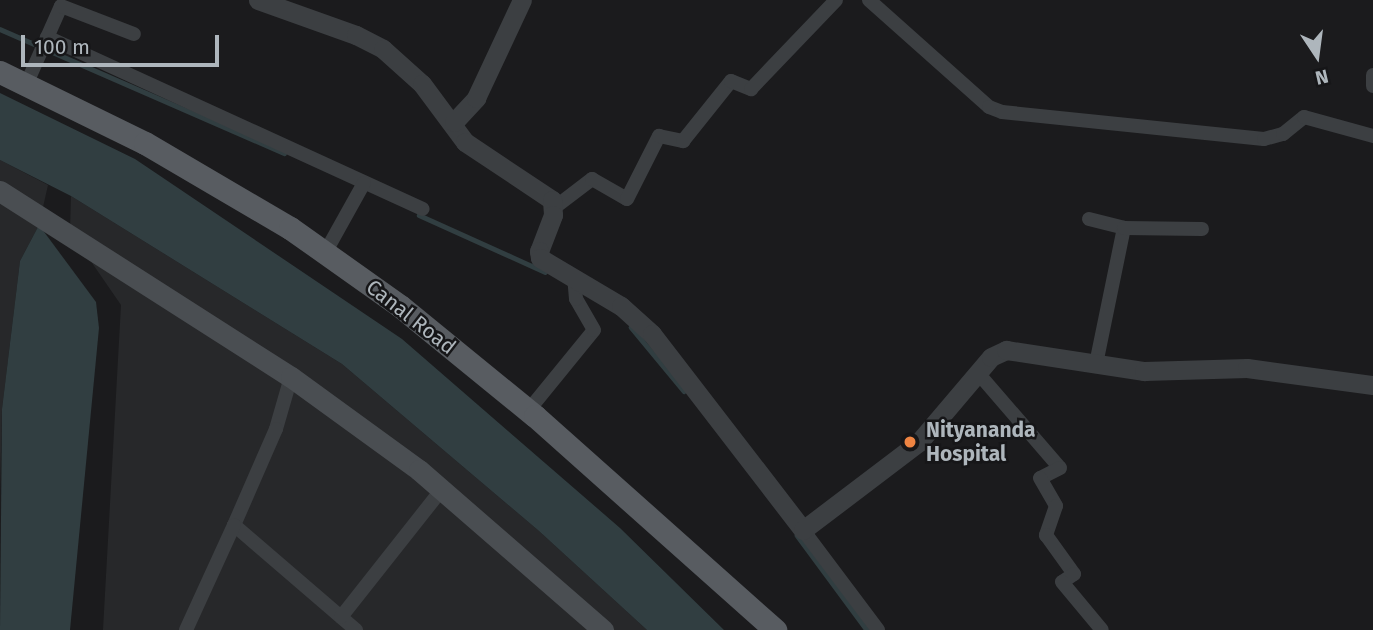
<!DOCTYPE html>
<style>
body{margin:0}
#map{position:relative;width:1373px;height:630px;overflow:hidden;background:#1b1b1d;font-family:"Fira Sans",sans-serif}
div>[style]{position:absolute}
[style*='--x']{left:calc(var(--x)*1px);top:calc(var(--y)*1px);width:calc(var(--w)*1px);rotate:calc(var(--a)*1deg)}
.built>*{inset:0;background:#27282a}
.water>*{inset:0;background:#313e41}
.stream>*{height:4.5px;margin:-2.25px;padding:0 2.25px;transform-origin:2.25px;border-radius:2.25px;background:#313e41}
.minor>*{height:14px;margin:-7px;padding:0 7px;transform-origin:7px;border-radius:7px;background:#3c3f42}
.tertiary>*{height:19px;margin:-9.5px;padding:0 9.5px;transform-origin:9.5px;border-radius:9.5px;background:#3c3f42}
.secondary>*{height:21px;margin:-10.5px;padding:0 10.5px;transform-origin:10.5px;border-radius:10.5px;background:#4a4e52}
.primary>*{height:23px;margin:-11.5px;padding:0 11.5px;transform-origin:11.5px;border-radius:11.5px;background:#585c61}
.dots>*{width:19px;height:19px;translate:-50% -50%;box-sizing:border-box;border:4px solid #161618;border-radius:50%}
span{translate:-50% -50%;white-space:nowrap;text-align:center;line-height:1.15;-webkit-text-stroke:5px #161618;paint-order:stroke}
.street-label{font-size:21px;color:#aeb6bc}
.poi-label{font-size:21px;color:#aeb6bc;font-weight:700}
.left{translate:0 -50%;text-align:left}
.north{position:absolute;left:1282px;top:21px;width:70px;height:70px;-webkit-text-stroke:5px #161618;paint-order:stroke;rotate:167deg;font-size:19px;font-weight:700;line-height:28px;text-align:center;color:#aeb6bc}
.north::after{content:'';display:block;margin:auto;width:24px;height:32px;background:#aeb6bc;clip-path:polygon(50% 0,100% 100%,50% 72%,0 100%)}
.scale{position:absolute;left:21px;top:35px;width:198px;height:32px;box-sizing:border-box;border:4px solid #aeb6bc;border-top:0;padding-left:9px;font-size:21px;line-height:24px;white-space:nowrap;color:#aeb6bc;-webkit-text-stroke:5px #161618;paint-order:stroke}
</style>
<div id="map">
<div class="built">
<i style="clip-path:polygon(0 160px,48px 185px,39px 225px,20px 261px,2px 409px,0 493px)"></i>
<i style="clip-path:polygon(71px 196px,342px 364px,539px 531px,647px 630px,103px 630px,121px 305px,70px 231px)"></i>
</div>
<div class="water">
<i style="clip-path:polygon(0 93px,135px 159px,402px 339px,620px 528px,724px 630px,647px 630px,539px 531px,342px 364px,71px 196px,0 160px)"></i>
<i style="clip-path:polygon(39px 225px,96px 302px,99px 328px,70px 630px,0 630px,2px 409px,20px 261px)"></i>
</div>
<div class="stream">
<i style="--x:0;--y:29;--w:310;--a:23.6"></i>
<i style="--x:419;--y:215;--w:138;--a:24.3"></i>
<i style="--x:631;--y:327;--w:83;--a:50.4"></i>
<i style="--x:797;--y:535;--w:118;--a:53.6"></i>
</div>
<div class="minor">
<i style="--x:869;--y:0;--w:161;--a:41.7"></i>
<i style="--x:989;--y:107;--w:14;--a:21"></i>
<i style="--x:1002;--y:112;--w:263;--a:5.9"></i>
<i style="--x:1264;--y:139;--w:20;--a:-15"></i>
<i style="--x:1283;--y:134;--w:27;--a:-39"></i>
<i style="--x:1304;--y:117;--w:72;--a:15.4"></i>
<i style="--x:47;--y:37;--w:413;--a:24.6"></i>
<i style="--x:1373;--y:75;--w:11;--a:90"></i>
<i style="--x:26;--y:85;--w:86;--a:-66.1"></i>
<i style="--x:61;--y:6;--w:78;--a:21"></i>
<i style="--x:554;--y:208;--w:48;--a:-37.3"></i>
<i style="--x:592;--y:179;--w:40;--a:29.7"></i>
<i style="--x:627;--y:199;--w:71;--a:-63.1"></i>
<i style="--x:659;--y:136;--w:25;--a:12"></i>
<i style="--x:683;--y:141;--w:77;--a:-51.3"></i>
<i style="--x:731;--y:81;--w:22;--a:22"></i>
<i style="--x:751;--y:89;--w:123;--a:-46.3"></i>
<i style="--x:1089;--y:219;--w:36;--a:14"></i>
<i style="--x:325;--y:253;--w:80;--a:-60.9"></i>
<i style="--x:1096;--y:364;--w:139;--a:-78.4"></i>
<i style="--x:1124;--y:228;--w:78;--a:0.7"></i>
<i style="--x:978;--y:373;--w:125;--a:49.2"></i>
<i style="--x:1060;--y:468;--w:22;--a:153"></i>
<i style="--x:1040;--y:478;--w:32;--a:60"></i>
<i style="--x:1056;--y:506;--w:31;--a:109"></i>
<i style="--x:1046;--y:535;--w:48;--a:54.3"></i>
<i style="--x:1074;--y:574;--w:14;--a:146"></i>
<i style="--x:1062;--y:582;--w:62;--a:50.2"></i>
<i style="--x:291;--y:377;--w:54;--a:106.1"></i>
<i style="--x:276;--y:429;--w:105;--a:113.6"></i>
<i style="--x:234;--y:525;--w:161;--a:40.7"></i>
<i style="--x:528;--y:411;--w:104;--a:-50.8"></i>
<i style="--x:594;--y:330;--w:36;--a:-120"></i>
<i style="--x:576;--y:299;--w:23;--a:-95"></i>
<i style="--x:803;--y:530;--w:125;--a:53.1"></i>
<i style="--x:341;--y:617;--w:163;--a:-51.7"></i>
<i style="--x:186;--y:630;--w:115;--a:-65.4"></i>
</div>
<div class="tertiary">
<i style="--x:258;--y:0;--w:104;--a:19.7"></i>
<i style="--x:356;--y:35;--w:30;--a:27"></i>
<i style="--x:383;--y:49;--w:52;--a:41.9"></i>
<i style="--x:422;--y:84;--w:72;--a:53.4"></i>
<i style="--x:465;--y:142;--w:105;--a:33.7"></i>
<i style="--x:552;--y:200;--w:15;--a:86"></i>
<i style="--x:553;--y:215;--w:39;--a:111"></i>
<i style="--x:539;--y:251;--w:7;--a:82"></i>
<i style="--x:540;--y:258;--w:94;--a:30.7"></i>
<i style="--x:621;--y:306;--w:42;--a:42.1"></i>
<i style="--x:652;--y:334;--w:247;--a:52.4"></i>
<i style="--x:803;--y:530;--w:146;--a:-37.2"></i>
<i style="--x:919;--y:442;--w:111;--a:-49.7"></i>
<i style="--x:991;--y:357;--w:17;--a:-25"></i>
<i style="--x:1006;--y:350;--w:140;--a:8.7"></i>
<i style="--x:1144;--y:371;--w:103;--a:-1.7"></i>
<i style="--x:1247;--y:368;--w:127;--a:7.7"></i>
<i style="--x:454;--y:122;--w:33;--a:-47"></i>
<i style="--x:476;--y:98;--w:108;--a:-64.9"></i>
</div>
<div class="secondary">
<i style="--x:0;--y:191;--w:345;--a:32.6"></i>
<i style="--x:291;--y:377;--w:158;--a:36"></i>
<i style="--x:419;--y:470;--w:244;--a:41"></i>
</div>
<div class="primary">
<i style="--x:0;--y:72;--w:161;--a:26.1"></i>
<i style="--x:145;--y:143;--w:168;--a:30.4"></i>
<i style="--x:290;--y:228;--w:135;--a:35.3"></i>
<i style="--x:400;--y:306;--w:174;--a:39.2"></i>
<i style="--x:535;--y:416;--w:322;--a:41.7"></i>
</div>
<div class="dots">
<i style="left:910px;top:442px;background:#ee8442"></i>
</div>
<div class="street-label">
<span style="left:411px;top:317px;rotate:38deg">Canal Road</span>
</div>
<div class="poi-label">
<span class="left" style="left:926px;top:442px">Nityananda<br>Hospital</span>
</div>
<div class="north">N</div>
<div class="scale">100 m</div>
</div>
